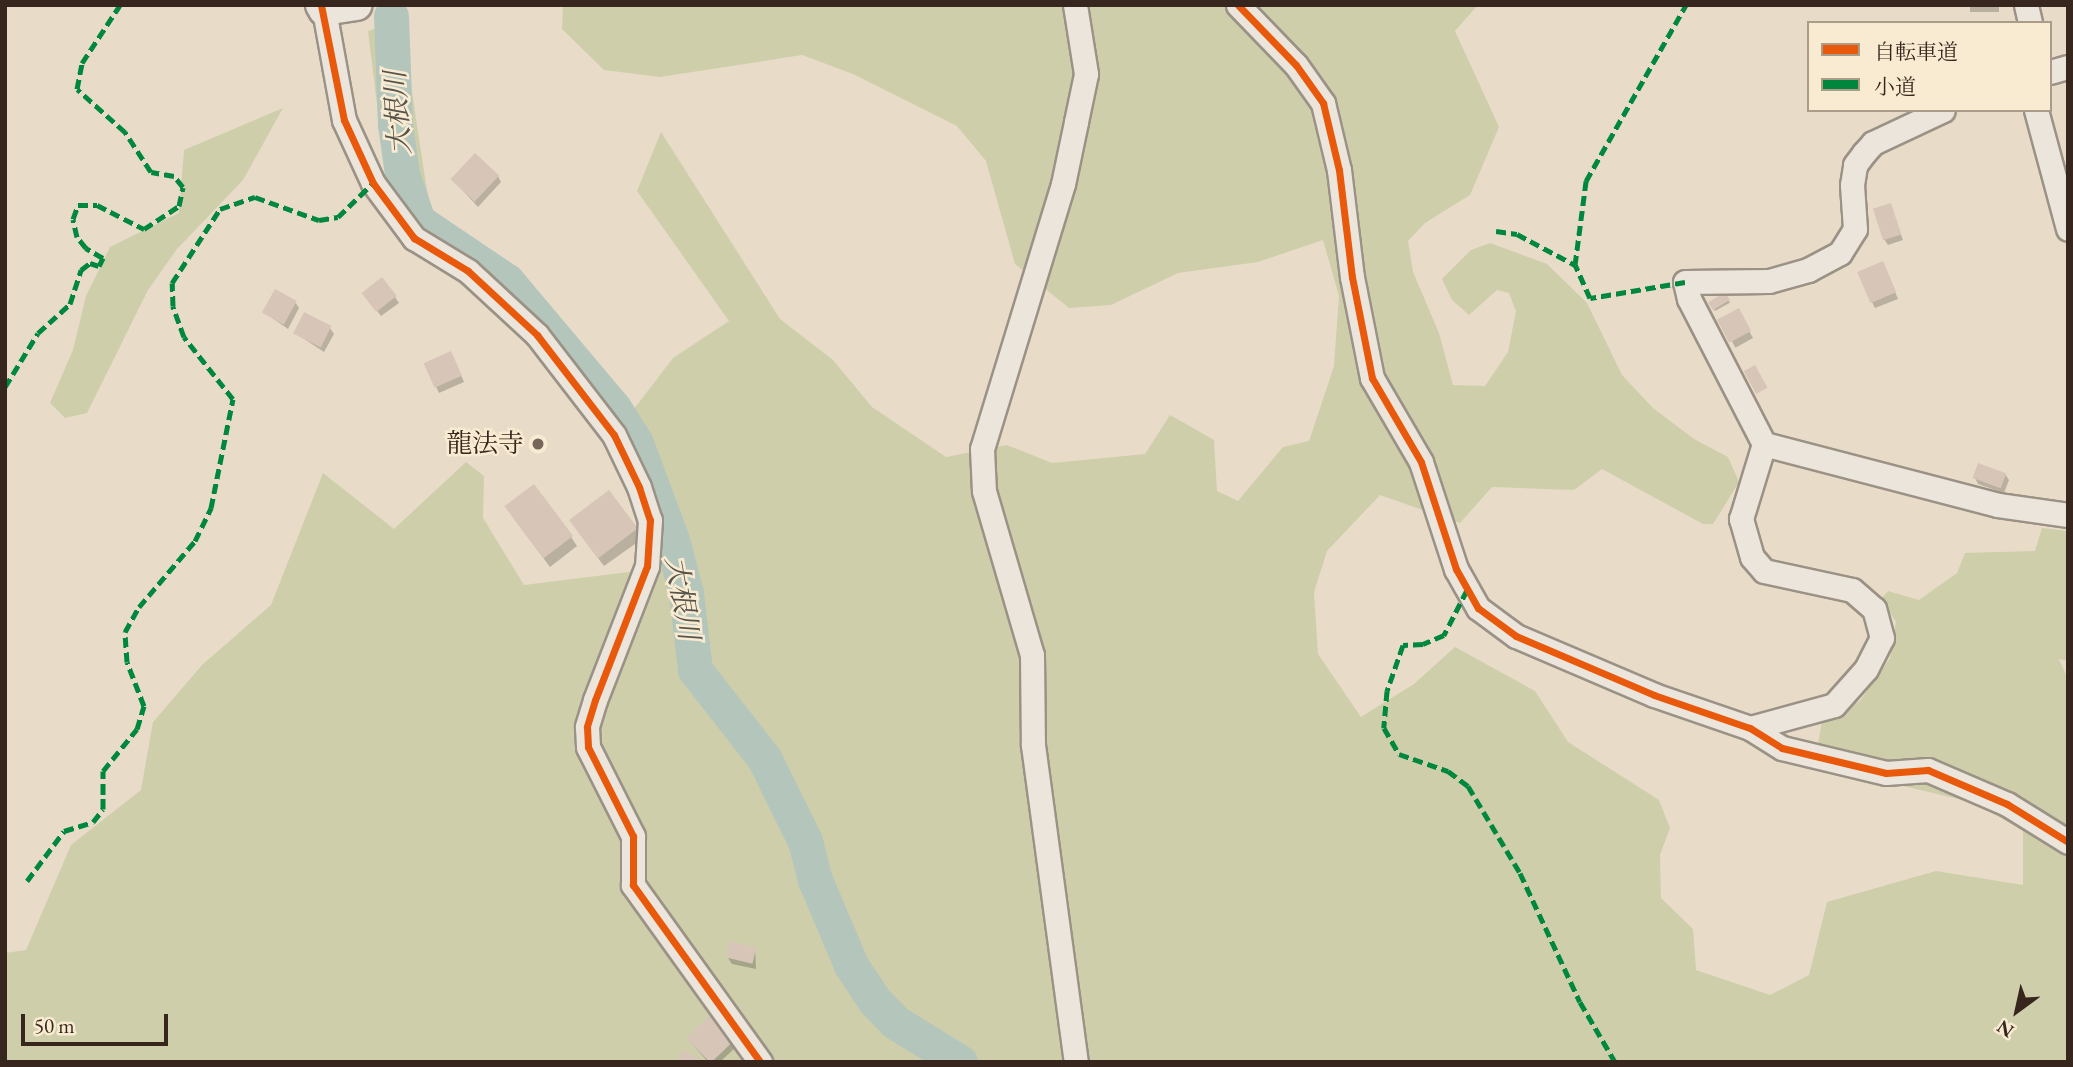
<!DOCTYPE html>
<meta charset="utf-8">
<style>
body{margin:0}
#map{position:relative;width:2073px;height:1067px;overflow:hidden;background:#e8dcc8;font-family:"EB Garamond","Noto Serif JP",serif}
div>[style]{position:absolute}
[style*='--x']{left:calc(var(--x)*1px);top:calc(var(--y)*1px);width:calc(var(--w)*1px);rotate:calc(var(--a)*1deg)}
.green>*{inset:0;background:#ceceab}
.shadow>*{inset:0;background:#0003;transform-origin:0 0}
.river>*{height:35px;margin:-17.5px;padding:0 17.5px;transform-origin:17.5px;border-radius:17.5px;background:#b4c6bb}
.building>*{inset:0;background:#d7c5b7;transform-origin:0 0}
.roads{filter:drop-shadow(2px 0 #9b9285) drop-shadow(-2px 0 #9b9285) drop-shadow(0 2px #9b9285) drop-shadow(0 -2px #9b9285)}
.minor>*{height:23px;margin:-11.5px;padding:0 11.5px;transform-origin:11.5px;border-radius:11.5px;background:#ebe5dc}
.tertiary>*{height:30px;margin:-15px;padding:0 15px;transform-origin:15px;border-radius:15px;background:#ebe5dc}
.quiet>*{height:5px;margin-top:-2.5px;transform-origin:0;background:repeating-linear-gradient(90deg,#00873e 0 10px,transparent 0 15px)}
.cycleway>*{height:7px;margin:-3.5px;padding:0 3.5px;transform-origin:3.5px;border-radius:3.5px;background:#e8590c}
.dots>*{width:19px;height:19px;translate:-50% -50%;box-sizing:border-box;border:4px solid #f9ebd2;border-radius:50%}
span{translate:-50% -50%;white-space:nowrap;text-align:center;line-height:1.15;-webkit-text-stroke:5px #f9ebd2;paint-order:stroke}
.poi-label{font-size:26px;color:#37261d}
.right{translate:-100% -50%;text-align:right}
.water-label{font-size:28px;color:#56534b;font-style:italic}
.frame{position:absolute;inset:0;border:7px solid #37261d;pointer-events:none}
.legend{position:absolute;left:1807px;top:21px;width:245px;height:91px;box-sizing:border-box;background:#f9ebd2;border:2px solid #ab9c8a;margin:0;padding:9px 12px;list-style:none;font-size:21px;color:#37261d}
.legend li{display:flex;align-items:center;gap:14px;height:35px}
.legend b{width:35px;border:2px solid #ab9c8a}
.north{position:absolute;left:1982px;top:976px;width:70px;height:70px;-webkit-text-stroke:5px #f9ebd2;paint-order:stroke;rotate:213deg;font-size:19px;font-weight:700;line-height:28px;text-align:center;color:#37261d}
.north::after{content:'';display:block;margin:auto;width:24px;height:32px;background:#37261d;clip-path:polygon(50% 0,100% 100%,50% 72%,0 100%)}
.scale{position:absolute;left:21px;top:1014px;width:147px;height:32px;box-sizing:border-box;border:4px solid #37261d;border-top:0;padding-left:9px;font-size:21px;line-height:24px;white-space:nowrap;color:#37261d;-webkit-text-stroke:5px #f9ebd2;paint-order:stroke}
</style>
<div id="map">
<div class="green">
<i style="clip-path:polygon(563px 5px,1478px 5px,1455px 31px,1499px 127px,1470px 195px,1425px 223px,1408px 241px,1413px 272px,1439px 333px,1453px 385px,1485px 386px,1508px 352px,1516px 311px,1509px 293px,1497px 290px,1469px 315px,1452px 300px,1442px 279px,1471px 250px,1490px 243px,1547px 264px,1587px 303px,1622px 375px,1653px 408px,1694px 439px,1728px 457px,1739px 482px,1713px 524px,1703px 524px,1602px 469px,1574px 490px,1492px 487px,1460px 523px,1380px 495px,1327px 551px,1314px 592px,1318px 654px,1361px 717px,1414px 684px,1455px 647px,1535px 691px,1568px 742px,1659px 800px,1670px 828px,1660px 855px,1661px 898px,1693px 929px,1696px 970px,1770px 995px,1809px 975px,1827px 902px,1936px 871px,2023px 885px,2023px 831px,1975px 803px,1878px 780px,1818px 744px,1822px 721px,1860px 701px,1890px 658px,1896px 622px,1881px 599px,1888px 591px,1919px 600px,1957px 573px,1965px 553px,2035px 551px,2042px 528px,2068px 531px,2068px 661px,2059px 659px,2068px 679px,2068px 1062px,5px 1062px,5px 953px,26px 950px,71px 845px,141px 790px,153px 722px,203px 664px,271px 605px,323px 473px,394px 529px,466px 462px,484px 476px,483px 518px,524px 585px,653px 569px,656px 519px,650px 480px,614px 435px,673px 358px,729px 321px,637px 191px,661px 132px,780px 319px,833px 360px,872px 407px,946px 457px,1007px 445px,1052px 463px,1145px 454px,1170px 415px,1214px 440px,1217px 491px,1238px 501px,1283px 447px,1309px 441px,1334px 366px,1339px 296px,1323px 240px,1258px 262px,1178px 273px,1111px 305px,1069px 308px,1015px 264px,986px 161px,957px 126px,853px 74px,802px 55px,660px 77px,604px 70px,562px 29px)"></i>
<i style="clip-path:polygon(401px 19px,425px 178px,438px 255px,398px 218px,381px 137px,368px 31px)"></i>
<i style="clip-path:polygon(283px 108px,243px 180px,177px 249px,148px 290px,87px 413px,65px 418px,50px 403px,73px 350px,86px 296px,110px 247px,179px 213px,184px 150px)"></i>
</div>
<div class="shadow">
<i style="left:1970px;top:5px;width:29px;height:7px"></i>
<i style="clip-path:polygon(498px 176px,501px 182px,478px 207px,453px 180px)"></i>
<i style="clip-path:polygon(1893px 212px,1903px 240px,1888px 245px,1884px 239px)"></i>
<i style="clip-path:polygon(1886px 270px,1898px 299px,1875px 308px,1872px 302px)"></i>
<i style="left:1725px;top:294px;width:10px;height:17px;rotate:61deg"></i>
<i style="clip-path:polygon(395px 297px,399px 303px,381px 316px,368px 299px)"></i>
<i style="clip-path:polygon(295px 302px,299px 308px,288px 329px,265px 313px)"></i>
<i style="left:1738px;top:311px;width:31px;height:20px;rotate:61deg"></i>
<i style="clip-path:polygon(330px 328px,334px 334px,324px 352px,295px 333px)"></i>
<i style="clip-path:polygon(454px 359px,464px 382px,439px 393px,425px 363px)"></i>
<i style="clip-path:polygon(2005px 474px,2009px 480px,2004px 493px,1978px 484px,1975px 478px)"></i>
<i style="clip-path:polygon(512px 516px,571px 537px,577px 546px,550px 567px)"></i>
<i style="clip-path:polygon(636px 529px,642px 539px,604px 566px,577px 530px)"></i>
<i style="clip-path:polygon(755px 948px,756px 969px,732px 964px,728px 958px)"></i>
<i style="clip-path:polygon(688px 1039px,732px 1041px,736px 1047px,720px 1062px,708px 1062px)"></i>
</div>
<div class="river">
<i style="--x:391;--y:16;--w:108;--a:87.9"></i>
<i style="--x:395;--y:124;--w:50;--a:82"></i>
<i style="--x:402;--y:174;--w:50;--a:71.2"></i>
<i style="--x:418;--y:221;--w:107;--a:34"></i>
<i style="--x:507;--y:281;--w:166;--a:49.9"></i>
<i style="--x:614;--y:408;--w:41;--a:57.8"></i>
<i style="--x:636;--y:443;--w:103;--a:69.6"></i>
<i style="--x:672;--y:540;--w:55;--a:75.2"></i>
<i style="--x:686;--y:593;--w:78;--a:83.3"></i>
<i style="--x:695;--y:670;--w:112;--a:51.9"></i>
<i style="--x:764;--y:758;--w:93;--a:63.7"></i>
<i style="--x:805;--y:841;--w:40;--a:75.6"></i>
<i style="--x:815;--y:880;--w:92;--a:67"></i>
<i style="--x:851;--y:965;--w:42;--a:56.7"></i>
<i style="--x:874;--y:1000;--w:30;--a:46"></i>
<i style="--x:895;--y:1022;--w:76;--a:31.6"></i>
</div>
<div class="building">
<i style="left:475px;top:153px;width:33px;height:36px;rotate:43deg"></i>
<i style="left:1891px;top:203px;width:33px;height:19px;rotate:72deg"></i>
<i style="left:1883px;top:261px;width:34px;height:28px;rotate:67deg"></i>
<i style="left:382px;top:277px;width:24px;height:26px;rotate:52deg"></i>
<i style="left:275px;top:289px;width:25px;height:27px;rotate:29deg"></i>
<i style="left:1725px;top:292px;width:9px;height:20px;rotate:58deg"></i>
<i style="left:1739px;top:308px;width:26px;height:25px;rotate:62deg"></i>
<i style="left:304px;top:312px;width:31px;height:24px;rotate:27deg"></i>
<i style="left:451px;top:351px;width:27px;height:30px;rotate:66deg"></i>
<i style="left:1755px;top:365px;width:26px;height:13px;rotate:61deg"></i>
<i style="left:1978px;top:463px;width:30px;height:16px;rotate:20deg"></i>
<i style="left:534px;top:484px;width:65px;height:37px;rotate:53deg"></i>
<i style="left:609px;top:490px;width:48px;height:50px;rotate:53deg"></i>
<i style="left:730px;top:941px;width:27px;height:17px;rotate:13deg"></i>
<i style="left:710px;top:1015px;width:35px;height:33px;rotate:46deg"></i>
<i style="clip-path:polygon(683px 1050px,699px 1059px,697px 1062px,677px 1062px)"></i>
</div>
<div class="roads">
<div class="minor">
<i style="--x:1075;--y:5;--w:70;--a:80.9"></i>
<i style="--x:1086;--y:74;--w:49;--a:101.8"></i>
<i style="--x:1076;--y:122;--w:63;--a:101.8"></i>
<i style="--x:1063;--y:184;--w:277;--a:107"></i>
<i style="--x:982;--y:449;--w:42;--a:87.3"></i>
<i style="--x:984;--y:491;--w:171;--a:73.7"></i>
<i style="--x:1032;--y:655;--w:90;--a:89.4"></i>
<i style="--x:1033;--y:745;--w:320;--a:82.3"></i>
<i style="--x:1238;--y:5;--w:83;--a:46"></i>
<i style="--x:1296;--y:65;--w:47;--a:54.6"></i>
<i style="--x:1323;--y:103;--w:69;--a:76.6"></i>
<i style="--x:1339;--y:170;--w:108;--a:83.1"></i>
<i style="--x:1352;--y:277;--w:103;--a:78.8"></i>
<i style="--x:1372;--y:378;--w:97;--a:59.7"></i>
<i style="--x:1421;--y:462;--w:113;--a:71.9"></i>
<i style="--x:1456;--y:569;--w:45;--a:60.6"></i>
<i style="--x:1478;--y:608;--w:47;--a:36.4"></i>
<i style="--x:1516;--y:636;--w:150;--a:23.1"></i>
<i style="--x:1654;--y:695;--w:102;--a:19"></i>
<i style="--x:1750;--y:728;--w:38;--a:32"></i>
<i style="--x:1782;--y:748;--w:107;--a:13.5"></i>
<i style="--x:1886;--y:773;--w:42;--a:-4.1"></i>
<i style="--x:1928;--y:770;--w:86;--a:23.3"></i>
<i style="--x:2007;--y:804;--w:72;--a:31.9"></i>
<i style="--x:2026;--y:5;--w:18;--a:77"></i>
<i style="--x:324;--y:10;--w:112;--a:79.7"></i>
<i style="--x:344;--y:120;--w:69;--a:65.3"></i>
<i style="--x:373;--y:183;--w:69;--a:53.3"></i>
<i style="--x:414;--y:238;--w:63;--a:31.4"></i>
<i style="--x:468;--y:271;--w:94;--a:42.8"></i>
<i style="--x:537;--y:335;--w:126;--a:52.4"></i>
<i style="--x:614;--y:435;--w:58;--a:64.3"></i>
<i style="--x:639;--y:487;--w:35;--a:72"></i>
<i style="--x:650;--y:520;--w:46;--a:93.7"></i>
<i style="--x:647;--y:566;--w:144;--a:111.2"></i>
<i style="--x:595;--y:700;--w:28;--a:107"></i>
<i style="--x:587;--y:727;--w:20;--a:87"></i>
<i style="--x:588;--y:747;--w:100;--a:63.2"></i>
<i style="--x:633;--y:836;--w:49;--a:90"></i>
<i style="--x:633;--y:885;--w:218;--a:54.3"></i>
<i style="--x:2050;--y:72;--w:19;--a:-16"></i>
<i style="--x:2036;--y:110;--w:123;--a:74.9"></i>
<i style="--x:1764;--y:444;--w:242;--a:14.6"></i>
<i style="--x:1998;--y:505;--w:71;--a:8.1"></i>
<i style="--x:1750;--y:728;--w:87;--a:-15.3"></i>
<i style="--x:1834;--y:705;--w:48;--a:-48.4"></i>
<i style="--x:1866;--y:669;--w:35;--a:-63"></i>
<i style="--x:1882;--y:638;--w:30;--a:-105"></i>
<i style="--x:1874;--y:609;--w:29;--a:-139"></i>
<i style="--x:1852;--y:590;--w:90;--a:-167.8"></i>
<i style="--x:1764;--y:571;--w:18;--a:-131"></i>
<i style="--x:1752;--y:557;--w:40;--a:-106"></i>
<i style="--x:1741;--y:519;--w:78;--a:-73"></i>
<i style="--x:1764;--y:444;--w:163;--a:-117.3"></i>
<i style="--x:1689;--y:299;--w:17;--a:-103"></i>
<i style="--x:1685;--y:282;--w:84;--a:-0.7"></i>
<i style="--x:1769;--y:281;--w:41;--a:-15.8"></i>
<i style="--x:1808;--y:270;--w:36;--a:-28"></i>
<i style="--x:1840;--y:253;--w:28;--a:-58"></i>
<i style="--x:1855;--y:229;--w:44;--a:-93.9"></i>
<i style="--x:1852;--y:185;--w:20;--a:-81"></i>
<i style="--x:1855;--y:165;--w:15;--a:-53"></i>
<i style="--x:1864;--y:153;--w:13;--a:-48"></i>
<i style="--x:1873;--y:143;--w:77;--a:-25.2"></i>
</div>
<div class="tertiary">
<i style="--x:321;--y:5;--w:6;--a:59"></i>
<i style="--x:324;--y:10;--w:33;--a:-9"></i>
</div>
</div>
<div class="quiet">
<i style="--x:1496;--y:231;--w:21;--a:8"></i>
<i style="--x:1517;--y:234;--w:66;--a:28.1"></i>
<i style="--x:1685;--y:282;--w:96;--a:170.4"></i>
<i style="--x:1590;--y:298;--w:36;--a:-114"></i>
<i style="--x:1575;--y:265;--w:85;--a:-82.5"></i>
<i style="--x:1586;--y:181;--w:202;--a:-60.4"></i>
<i style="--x:5;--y:387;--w:63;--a:-58.6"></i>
<i style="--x:38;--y:333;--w:43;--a:-42.2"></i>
<i style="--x:70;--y:304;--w:36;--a:-72"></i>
<i style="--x:81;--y:270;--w:11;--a:-38"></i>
<i style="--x:90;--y:263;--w:9;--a:18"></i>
<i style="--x:99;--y:266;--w:9;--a:-63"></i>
<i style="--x:103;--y:258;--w:20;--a:-150"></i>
<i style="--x:86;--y:248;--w:14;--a:-129"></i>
<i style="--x:77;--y:237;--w:18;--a:-103"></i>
<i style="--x:73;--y:219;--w:15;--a:-70"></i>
<i style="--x:78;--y:205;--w:19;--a:0"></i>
<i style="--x:97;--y:205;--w:53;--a:27.1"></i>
<i style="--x:144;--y:229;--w:42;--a:-33.3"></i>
<i style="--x:179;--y:206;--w:19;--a:-78"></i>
<i style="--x:183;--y:187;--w:14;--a:-129"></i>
<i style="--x:174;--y:176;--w:23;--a:-170"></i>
<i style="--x:151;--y:172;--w:48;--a:-123"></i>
<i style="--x:125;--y:132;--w:64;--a:-138.1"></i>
<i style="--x:77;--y:89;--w:26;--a:-79"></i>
<i style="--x:82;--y:63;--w:69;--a:-56.8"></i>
<i style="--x:1467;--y:590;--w:51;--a:117.1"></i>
<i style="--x:1444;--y:635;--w:23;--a:157"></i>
<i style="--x:1423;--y:644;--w:20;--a:177"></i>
<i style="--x:1403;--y:645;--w:49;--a:109.2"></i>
<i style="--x:1387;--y:691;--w:37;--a:95"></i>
<i style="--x:1384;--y:728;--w:30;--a:60"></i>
<i style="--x:1399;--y:754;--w:52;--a:19.1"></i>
<i style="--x:1448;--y:771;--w:25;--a:37"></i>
<i style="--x:1468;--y:786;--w:101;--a:59.1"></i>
<i style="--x:1520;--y:873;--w:142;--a:65.1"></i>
<i style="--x:1580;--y:1002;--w:69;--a:59.7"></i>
<i style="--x:27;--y:881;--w:62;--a:-53.5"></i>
<i style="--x:64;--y:831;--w:30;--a:-17"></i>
<i style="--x:93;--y:822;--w:16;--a:-52"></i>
<i style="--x:103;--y:809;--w:38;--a:-90"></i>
<i style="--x:103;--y:771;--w:54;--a:-51"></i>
<i style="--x:137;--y:729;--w:24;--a:-73"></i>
<i style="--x:144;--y:706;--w:47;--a:-111.1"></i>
<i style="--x:127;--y:662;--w:30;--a:-94"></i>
<i style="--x:125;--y:632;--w:29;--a:-61"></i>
<i style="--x:139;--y:607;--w:87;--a:-49.7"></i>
<i style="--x:195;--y:541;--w:37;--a:-64"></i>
<i style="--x:211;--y:508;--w:111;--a:-78.6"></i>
<i style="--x:233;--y:399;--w:79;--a:-128.3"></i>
<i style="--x:184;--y:337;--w:33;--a:-110"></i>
<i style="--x:173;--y:306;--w:23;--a:-92"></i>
<i style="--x:172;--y:283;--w:88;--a:-57"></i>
<i style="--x:220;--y:209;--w:37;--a:-19"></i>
<i style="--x:255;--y:197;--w:68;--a:19.8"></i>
<i style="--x:319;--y:220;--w:19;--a:-9"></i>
<i style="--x:338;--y:217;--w:49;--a:-44.2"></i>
</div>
<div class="cycleway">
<i style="--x:321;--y:5;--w:117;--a:78.7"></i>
<i style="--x:344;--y:120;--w:69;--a:65.3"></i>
<i style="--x:373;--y:183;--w:69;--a:53.3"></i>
<i style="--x:414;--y:238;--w:63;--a:31.4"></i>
<i style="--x:468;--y:271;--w:94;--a:42.8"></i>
<i style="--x:537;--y:335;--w:126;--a:52.4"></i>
<i style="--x:614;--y:435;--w:58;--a:64.3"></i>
<i style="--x:639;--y:487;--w:35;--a:72"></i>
<i style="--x:650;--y:520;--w:46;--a:93.7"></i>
<i style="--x:647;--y:566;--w:144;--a:111.2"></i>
<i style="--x:595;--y:700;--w:28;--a:107"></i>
<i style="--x:587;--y:727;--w:20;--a:87"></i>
<i style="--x:588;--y:747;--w:100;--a:63.2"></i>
<i style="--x:633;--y:836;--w:49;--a:90"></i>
<i style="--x:633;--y:885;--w:218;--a:54.3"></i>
<i style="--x:1238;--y:5;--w:83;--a:46"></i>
<i style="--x:1296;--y:65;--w:47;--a:54.6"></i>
<i style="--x:1323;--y:103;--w:69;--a:76.6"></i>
<i style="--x:1339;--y:170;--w:108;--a:83.1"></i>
<i style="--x:1352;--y:277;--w:103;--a:78.8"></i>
<i style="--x:1372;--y:378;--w:97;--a:59.7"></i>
<i style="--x:1421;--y:462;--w:113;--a:71.9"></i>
<i style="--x:1456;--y:569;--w:45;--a:60.6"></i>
<i style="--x:1478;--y:608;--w:47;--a:36.4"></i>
<i style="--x:1516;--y:636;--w:150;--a:23.1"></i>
<i style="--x:1654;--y:695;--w:102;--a:19"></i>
<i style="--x:1750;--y:728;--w:38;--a:32"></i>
<i style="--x:1782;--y:748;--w:107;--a:13.5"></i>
<i style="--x:1886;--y:773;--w:42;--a:-4.1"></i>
<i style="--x:1928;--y:770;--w:86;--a:23.3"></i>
<i style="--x:2007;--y:804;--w:72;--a:31.9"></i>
</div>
<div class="dots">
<i style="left:538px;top:444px;background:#756659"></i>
</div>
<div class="poi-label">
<span class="right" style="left:524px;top:444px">龍法寺</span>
</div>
<div class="water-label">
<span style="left:397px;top:113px;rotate:-94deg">大根川</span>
<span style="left:683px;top:598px;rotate:80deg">大根川</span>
</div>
<div class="frame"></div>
<ul class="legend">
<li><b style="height:9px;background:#e8590c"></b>自転車道</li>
<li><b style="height:9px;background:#00873e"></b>小道</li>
</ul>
<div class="north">N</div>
<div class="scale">50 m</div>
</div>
